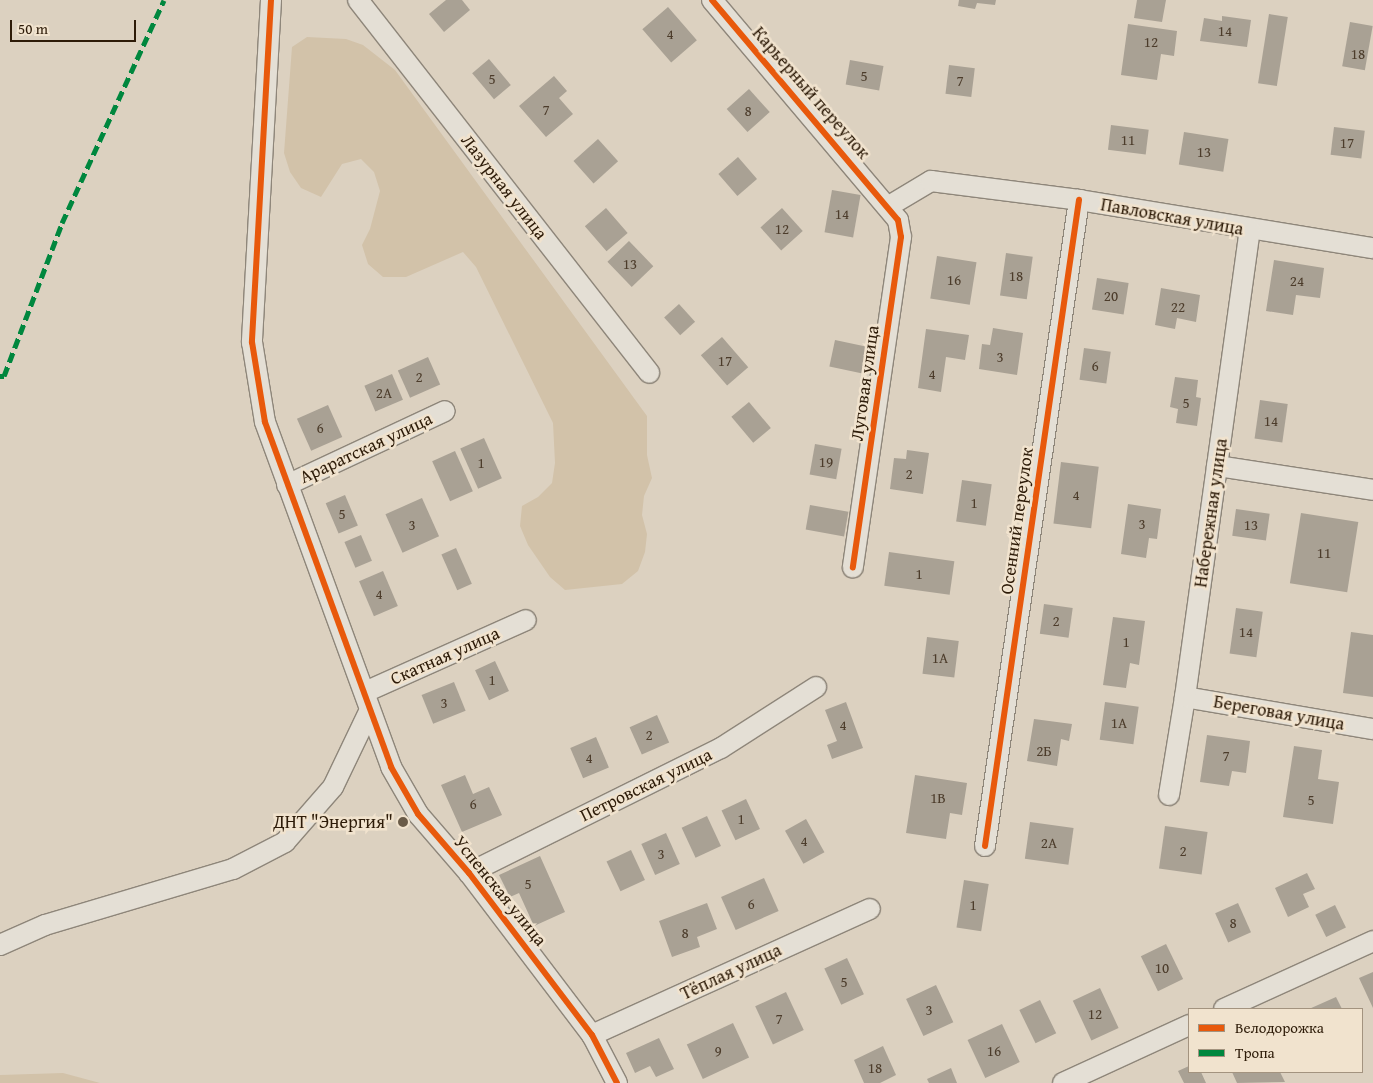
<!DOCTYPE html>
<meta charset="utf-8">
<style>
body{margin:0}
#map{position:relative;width:1373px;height:1083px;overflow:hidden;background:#dcd1c0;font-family:"Gentium Book Plus",serif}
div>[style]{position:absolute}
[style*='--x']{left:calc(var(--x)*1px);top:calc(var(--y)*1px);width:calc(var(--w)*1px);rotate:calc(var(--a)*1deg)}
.green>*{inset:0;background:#d2c2a9}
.building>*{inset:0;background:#a9a194;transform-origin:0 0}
.roads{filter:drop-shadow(1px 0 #8e867a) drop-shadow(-1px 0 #8e867a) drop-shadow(0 1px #8e867a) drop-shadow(0 -1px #8e867a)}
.minor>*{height:20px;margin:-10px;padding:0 10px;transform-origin:10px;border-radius:10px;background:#e4dfd5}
.quiet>*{height:5px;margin-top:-2.5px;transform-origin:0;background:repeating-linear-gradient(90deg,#00873e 0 10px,transparent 0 15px)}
.cycleway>*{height:6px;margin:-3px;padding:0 3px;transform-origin:3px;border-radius:3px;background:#e8590c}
.dots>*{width:14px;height:14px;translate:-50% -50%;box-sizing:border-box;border:2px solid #f1e3ce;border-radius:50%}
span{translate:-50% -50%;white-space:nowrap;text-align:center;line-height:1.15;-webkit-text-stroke:5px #f1e3ce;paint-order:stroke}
.number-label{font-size:15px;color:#4c3c2b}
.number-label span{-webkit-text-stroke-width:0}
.street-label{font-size:18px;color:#2d1b08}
.poi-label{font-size:18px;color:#2d1b08}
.right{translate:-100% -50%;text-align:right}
.legend{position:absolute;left:1188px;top:1008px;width:175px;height:65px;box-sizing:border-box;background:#f1e3ce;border:1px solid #a3937f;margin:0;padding:6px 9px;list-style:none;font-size:15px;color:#2d1b08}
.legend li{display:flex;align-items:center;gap:10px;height:25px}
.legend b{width:25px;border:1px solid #a3937f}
.scale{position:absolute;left:10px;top:20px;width:126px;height:22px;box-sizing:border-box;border:2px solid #2d1b08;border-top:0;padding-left:6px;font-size:15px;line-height:18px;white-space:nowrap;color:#2d1b08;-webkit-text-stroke:4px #f1e3ce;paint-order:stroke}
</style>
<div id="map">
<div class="green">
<i style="clip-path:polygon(307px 37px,346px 39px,363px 45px,395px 70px,647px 416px,647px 455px,652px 478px,644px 496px,642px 515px,647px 534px,645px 552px,638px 571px,622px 584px,565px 590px,550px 577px,528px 545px,520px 526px,522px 506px,538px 497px,552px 483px,555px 463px,553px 423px,476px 267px,463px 252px,406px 277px,383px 277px,368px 264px,362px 245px,370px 229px,380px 191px,374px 172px,361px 159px,342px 164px,321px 197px,301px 188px,290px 172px,284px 153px,292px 47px)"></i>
<i style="clip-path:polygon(63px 1073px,100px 1083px,0 1083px,0 1075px)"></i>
</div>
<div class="building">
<i style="clip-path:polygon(446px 0,462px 0,470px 10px,444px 32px,429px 14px)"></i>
<i style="clip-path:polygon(959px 0,996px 0,995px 5px,977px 3px,975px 9px,958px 6px)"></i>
<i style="clip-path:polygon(1137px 0,1166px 0,1162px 22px,1134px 18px)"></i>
<i style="left:668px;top:7px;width:44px;height:34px;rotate:49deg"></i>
<i style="left:1269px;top:14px;width:19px;height:70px;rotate:9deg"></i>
<i style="clip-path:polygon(1222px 16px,1251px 20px,1247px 47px,1200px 41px,1204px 18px,1222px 21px)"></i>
<i style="left:1350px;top:22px;width:23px;height:45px;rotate:10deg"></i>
<i style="clip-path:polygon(1128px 24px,1177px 31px,1174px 56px,1161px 54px,1157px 80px,1121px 75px)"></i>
<i style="left:489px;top:59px;width:34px;height:22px;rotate:50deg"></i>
<i style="left:850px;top:60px;width:34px;height:25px;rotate:10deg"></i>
<i style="left:949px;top:65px;width:26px;height:29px;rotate:7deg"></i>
<i style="clip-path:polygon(554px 76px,567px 91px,559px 98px,573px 114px,546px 137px,519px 106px)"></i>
<i style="left:749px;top:89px;width:31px;height:30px;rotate:48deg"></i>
<i style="left:1111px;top:125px;width:38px;height:25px;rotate:7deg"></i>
<i style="left:1334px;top:127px;width:31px;height:28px;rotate:7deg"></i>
<i style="left:1184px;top:132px;width:45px;height:33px;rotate:9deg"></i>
<i style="left:598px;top:139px;width:30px;height:33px;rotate:48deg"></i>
<i style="left:738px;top:157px;width:29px;height:26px;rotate:49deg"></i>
<i style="left:832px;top:190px;width:29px;height:43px;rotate:10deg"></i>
<i style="left:606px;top:208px;width:33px;height:28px;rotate:49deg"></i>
<i style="left:782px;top:208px;width:31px;height:29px;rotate:48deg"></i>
<i style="left:629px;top:241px;width:35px;height:30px;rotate:46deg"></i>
<i style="left:1006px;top:253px;width:27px;height:43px;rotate:8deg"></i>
<i style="left:937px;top:256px;width:40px;height:43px;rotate:9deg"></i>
<i style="clip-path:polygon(1274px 260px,1324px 268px,1320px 298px,1296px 295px,1293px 315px,1266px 311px)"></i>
<i style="left:1097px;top:278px;width:32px;height:32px;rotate:9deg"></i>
<i style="clip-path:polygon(1161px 288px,1200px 295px,1196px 322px,1177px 318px,1175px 329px,1155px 325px)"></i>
<i style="left:679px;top:304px;width:24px;height:20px;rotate:48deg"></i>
<i style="clip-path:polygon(993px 328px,1023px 333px,1017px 375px,979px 369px,982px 344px,990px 345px)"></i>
<i style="clip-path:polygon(926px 329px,969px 335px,965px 360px,946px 357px,941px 392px,918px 388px)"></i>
<i style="left:722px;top:337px;width:40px;height:28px;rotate:49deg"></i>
<i style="left:835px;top:340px;width:35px;height:27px;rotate:12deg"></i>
<i style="left:1084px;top:348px;width:27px;height:32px;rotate:8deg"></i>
<i style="left:428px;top:357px;width:30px;height:33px;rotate:66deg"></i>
<i style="left:392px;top:374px;width:28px;height:30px;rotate:67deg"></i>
<i style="clip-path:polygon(1175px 377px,1198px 380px,1196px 397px,1201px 398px,1197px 426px,1176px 423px,1178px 409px,1170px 407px)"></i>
<i style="left:1260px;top:400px;width:28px;height:39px;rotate:8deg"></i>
<i style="left:749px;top:402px;width:34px;height:23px;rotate:50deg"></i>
<i style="left:328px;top:405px;width:35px;height:34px;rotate:66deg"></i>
<i style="left:484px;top:438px;width:44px;height:26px;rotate:66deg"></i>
<i style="left:815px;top:444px;width:27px;height:31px;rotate:10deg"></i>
<i style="clip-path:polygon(907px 450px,929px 453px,923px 494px,890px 489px,894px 458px,906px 459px)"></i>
<i style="left:455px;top:451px;width:44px;height:25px;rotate:66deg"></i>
<i style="left:1061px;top:462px;width:38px;height:62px;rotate:7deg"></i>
<i style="left:962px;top:480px;width:30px;height:42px;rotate:8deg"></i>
<i style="left:345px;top:495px;width:33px;height:21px;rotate:67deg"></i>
<i style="left:422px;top:498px;width:42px;height:40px;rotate:66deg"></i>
<i style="clip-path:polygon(1128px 504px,1161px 509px,1157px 539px,1149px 538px,1146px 558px,1121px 554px)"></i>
<i style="left:810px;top:505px;width:39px;height:25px;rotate:10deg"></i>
<i style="left:1236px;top:509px;width:34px;height:27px;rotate:8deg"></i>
<i style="left:1301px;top:513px;width:58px;height:71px;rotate:9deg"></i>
<i style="left:361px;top:535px;width:28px;height:18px;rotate:67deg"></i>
<i style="left:456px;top:548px;width:39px;height:16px;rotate:66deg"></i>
<i style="left:889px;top:552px;width:66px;height:34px;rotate:8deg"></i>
<i style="left:383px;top:571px;width:38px;height:26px;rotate:67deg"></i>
<i style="left:1044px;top:604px;width:29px;height:30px;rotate:8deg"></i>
<i style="left:1236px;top:608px;width:27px;height:46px;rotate:8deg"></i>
<i style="clip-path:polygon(1113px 617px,1145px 621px,1139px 665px,1130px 663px,1126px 688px,1103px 685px)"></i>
<i style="clip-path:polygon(1351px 632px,1373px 635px,1373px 697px,1343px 693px)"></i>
<i style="left:927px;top:637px;width:32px;height:37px;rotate:7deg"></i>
<i style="left:495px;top:661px;width:33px;height:22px;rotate:65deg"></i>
<i style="left:454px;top:682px;width:31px;height:35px;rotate:68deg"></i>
<i style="clip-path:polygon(846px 702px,863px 748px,832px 759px,827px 745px,837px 741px,825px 710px)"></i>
<i style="left:1105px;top:702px;width:34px;height:38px;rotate:8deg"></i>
<i style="left:657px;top:715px;width:30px;height:30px;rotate:66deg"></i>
<i style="clip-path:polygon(1034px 719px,1072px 724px,1069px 741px,1061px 739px,1057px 766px,1027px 761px)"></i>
<i style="clip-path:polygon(1207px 735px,1250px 741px,1246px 773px,1232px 771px,1229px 786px,1200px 782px)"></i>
<i style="left:596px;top:737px;width:33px;height:28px;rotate:67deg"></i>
<i style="clip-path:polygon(1294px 746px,1322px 750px,1318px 779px,1339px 782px,1333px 824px,1283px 817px)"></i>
<i style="clip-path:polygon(465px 775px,473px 794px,489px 787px,502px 815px,462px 832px,441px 785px)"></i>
<i style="clip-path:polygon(915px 775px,967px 783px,962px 815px,950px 813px,946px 839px,906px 833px)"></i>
<i style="left:746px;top:799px;width:33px;height:27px;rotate:65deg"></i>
<i style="left:707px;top:816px;width:33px;height:28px;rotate:65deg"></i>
<i style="left:806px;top:819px;width:38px;height:24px;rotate:61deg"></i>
<i style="left:1030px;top:822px;width:44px;height:37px;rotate:8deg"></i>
<i style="left:1165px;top:826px;width:43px;height:43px;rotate:8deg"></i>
<i style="left:666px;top:833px;width:34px;height:27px;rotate:66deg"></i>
<i style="left:631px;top:850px;width:33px;height:27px;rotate:65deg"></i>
<i style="clip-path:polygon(540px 856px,565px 912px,534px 926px,519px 893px,510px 897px,499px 875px)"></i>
<i style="clip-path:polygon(1307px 873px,1315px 889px,1303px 894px,1309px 907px,1288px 917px,1275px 888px)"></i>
<i style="left:764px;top:878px;width:36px;height:47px;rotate:66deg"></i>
<i style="left:964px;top:880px;width:25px;height:48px;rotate:9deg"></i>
<i style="clip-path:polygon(707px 903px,717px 929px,697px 937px,700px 947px,672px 957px,659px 921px)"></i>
<i style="left:1238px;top:903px;width:32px;height:25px;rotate:66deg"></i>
<i style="left:1335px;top:905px;width:25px;height:22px;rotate:64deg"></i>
<i style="left:1166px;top:944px;width:39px;height:28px;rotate:64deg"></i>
<i style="left:847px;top:958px;width:40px;height:25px;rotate:65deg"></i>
<i style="clip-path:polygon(1373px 972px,1373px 1008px,1359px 978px)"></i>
<i style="left:936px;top:985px;width:41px;height:33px;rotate:65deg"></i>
<i style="left:1100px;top:988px;width:44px;height:30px;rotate:65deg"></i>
<i style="left:786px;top:992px;width:42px;height:34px;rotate:65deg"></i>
<i style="clip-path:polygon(1336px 997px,1342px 1009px,1309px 1009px)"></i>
<i style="left:1040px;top:1000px;width:37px;height:23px;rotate:64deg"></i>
<i style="left:733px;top:1023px;width:38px;height:51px;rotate:65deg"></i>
<i style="left:1002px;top:1024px;width:42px;height:38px;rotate:65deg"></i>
<i style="clip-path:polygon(659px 1038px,674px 1069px,656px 1077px,650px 1066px,635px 1073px,626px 1053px)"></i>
<i style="clip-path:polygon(883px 1046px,896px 1075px,880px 1083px,864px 1083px,854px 1060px)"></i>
<i style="clip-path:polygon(1189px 1066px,1189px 1072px,1201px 1072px,1206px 1083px,1184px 1083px,1178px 1071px)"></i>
<i style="clip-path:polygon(951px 1068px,957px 1083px,929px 1083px,927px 1079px)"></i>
<i style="clip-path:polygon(1232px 1072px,1280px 1072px,1285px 1082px,1237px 1083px)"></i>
</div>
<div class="roads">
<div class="minor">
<i style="--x:271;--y:0;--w:343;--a:93.2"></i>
<i style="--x:252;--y:342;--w:81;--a:80.8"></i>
<i style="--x:265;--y:422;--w:367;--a:69.9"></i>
<i style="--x:391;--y:767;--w:54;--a:60.1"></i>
<i style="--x:418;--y:814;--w:78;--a:49.2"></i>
<i style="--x:469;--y:873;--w:203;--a:52.8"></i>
<i style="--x:592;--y:1035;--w:54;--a:62.5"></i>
<i style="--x:358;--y:0;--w:473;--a:52"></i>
<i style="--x:712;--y:0;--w:288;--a:49.8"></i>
<i style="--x:898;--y:220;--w:17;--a:80"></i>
<i style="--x:901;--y:237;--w:334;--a:98.3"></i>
<i style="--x:889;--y:206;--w:49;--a:-30.8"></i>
<i style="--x:931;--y:181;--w:149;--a:7.3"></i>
<i style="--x:1079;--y:200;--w:298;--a:9.3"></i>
<i style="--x:1217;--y:466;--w:158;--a:8.7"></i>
<i style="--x:287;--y:485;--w:174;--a:-25.1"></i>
<i style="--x:365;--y:692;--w:176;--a:-24.1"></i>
<i style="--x:1185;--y:697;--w:191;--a:9.7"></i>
<i style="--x:1169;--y:795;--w:99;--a:-80.7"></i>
<i style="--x:1185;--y:697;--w:472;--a:-82.1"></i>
<i style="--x:985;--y:846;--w:653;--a:-81.72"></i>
<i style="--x:469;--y:873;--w:281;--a:-26.4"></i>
<i style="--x:721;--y:748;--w:113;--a:-32.7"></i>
<i style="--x:0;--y:945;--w:49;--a:-24"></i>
<i style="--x:45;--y:925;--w:196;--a:-16.6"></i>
<i style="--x:233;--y:869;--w:59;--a:-27.4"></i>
<i style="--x:285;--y:842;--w:73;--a:-48.9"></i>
<i style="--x:333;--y:787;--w:83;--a:-64.4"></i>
<i style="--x:1224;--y:1009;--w:164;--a:-24.5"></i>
<i style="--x:592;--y:1035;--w:305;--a:-24.4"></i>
<i style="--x:1063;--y:1083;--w:139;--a:-24.7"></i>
</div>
</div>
<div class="quiet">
<i style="--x:0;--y:376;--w:4;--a:0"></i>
<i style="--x:4;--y:376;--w:164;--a:-69.2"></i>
<i style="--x:62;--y:223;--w:245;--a:-65.4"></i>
</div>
<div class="cycleway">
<i style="--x:271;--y:0;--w:343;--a:93.2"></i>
<i style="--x:252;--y:342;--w:81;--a:80.8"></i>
<i style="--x:265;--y:422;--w:367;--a:69.9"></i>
<i style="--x:391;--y:767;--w:54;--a:60.1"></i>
<i style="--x:418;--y:814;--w:78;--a:49.2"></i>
<i style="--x:469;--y:873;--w:203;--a:52.8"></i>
<i style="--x:592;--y:1035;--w:54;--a:62.5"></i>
<i style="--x:712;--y:0;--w:288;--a:49.8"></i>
<i style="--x:898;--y:220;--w:17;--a:80"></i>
<i style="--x:901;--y:237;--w:334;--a:98.3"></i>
<i style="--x:985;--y:846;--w:653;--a:-81.72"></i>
</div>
<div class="dots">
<i style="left:403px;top:822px;background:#6a5b48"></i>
</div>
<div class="number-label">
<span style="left:1225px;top:31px">14</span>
<span style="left:670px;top:34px">4</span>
<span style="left:1151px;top:42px">12</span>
<span style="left:1358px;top:54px">18</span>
<span style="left:864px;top:76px">5</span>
<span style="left:492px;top:79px">5</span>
<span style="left:960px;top:81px">7</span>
<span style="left:546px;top:110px">7</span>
<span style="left:748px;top:111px">8</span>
<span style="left:1128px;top:140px">11</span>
<span style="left:1347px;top:143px">17</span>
<span style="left:1204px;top:152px">13</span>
<span style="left:842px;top:214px">14</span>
<span style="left:782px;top:229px">12</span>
<span style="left:630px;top:264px">13</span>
<span style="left:1016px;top:276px">18</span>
<span style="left:954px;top:280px">16</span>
<span style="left:1297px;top:281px">24</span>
<span style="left:1111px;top:296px">20</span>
<span style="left:1178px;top:307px">22</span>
<span style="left:1000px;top:357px">3</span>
<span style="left:725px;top:361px">17</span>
<span style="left:1095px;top:366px">6</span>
<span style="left:932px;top:374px">4</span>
<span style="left:419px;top:377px">2</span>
<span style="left:384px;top:393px">2А</span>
<span style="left:1186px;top:403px">5</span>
<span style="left:1271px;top:421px">14</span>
<span style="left:320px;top:428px">6</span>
<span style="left:826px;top:462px">19</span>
<span style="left:481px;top:463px">1</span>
<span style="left:909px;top:474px">2</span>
<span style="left:1076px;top:495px">4</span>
<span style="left:974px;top:503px">1</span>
<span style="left:342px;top:514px">5</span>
<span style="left:1142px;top:524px">3</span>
<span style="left:412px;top:525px">3</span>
<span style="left:1251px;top:525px">13</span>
<span style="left:1324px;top:553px">11</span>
<span style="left:919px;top:574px">1</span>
<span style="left:379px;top:594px">4</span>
<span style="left:1056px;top:621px">2</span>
<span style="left:1246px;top:632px">14</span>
<span style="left:1126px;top:642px">1</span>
<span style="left:940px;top:658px">1А</span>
<span style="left:492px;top:680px">1</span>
<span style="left:444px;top:703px">3</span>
<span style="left:1119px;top:723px">1А</span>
<span style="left:843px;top:725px">4</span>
<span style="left:649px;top:735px">2</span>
<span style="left:1044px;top:751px">2Б</span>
<span style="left:1226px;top:756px">7</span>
<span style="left:589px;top:758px">4</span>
<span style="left:938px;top:798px">1В</span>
<span style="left:1311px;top:800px">5</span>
<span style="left:473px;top:804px">6</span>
<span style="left:741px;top:819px">1</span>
<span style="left:804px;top:841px">4</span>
<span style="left:1049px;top:843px">2А</span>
<span style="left:1183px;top:851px">2</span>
<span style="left:661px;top:854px">3</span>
<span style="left:528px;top:884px">5</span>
<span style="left:751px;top:904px">6</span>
<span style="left:973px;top:905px">1</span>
<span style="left:1233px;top:923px">8</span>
<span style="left:685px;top:933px">8</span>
<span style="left:1162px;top:968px">10</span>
<span style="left:844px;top:982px">5</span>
<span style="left:929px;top:1010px">3</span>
<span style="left:1095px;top:1014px">12</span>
<span style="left:779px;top:1019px">7</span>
<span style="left:718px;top:1051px">9</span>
<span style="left:994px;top:1051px">16</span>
<span style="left:875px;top:1068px">18</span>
</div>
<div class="street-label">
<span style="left:811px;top:93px;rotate:49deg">Карьерный переулок</span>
<span style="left:504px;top:187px;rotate:52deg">Лазурная улица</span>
<span style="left:1172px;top:217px;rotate:10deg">Павловская улица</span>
<span style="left:865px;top:383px;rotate:-82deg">Луговая улица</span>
<span style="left:366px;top:448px;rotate:-25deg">Араратская улица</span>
<span style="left:1211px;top:513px;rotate:-82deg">Набережная улица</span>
<span style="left:1017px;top:521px;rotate:-82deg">Осенний переулок</span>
<span style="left:445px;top:656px;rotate:-24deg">Скатная улица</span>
<span style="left:1279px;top:713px;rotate:10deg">Береговая улица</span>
<span style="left:646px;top:785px;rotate:-26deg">Петровская улица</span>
<span style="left:500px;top:891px;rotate:51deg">Успенская улица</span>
<span style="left:731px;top:972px;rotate:-25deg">Тёплая улица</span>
</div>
<div class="poi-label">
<span class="right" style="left:393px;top:822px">ДНТ "Энергия"</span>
</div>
<ul class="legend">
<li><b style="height:6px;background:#e8590c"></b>Велодорожка</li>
<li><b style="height:6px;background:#00873e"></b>Тропа</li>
</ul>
<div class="scale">50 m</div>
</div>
